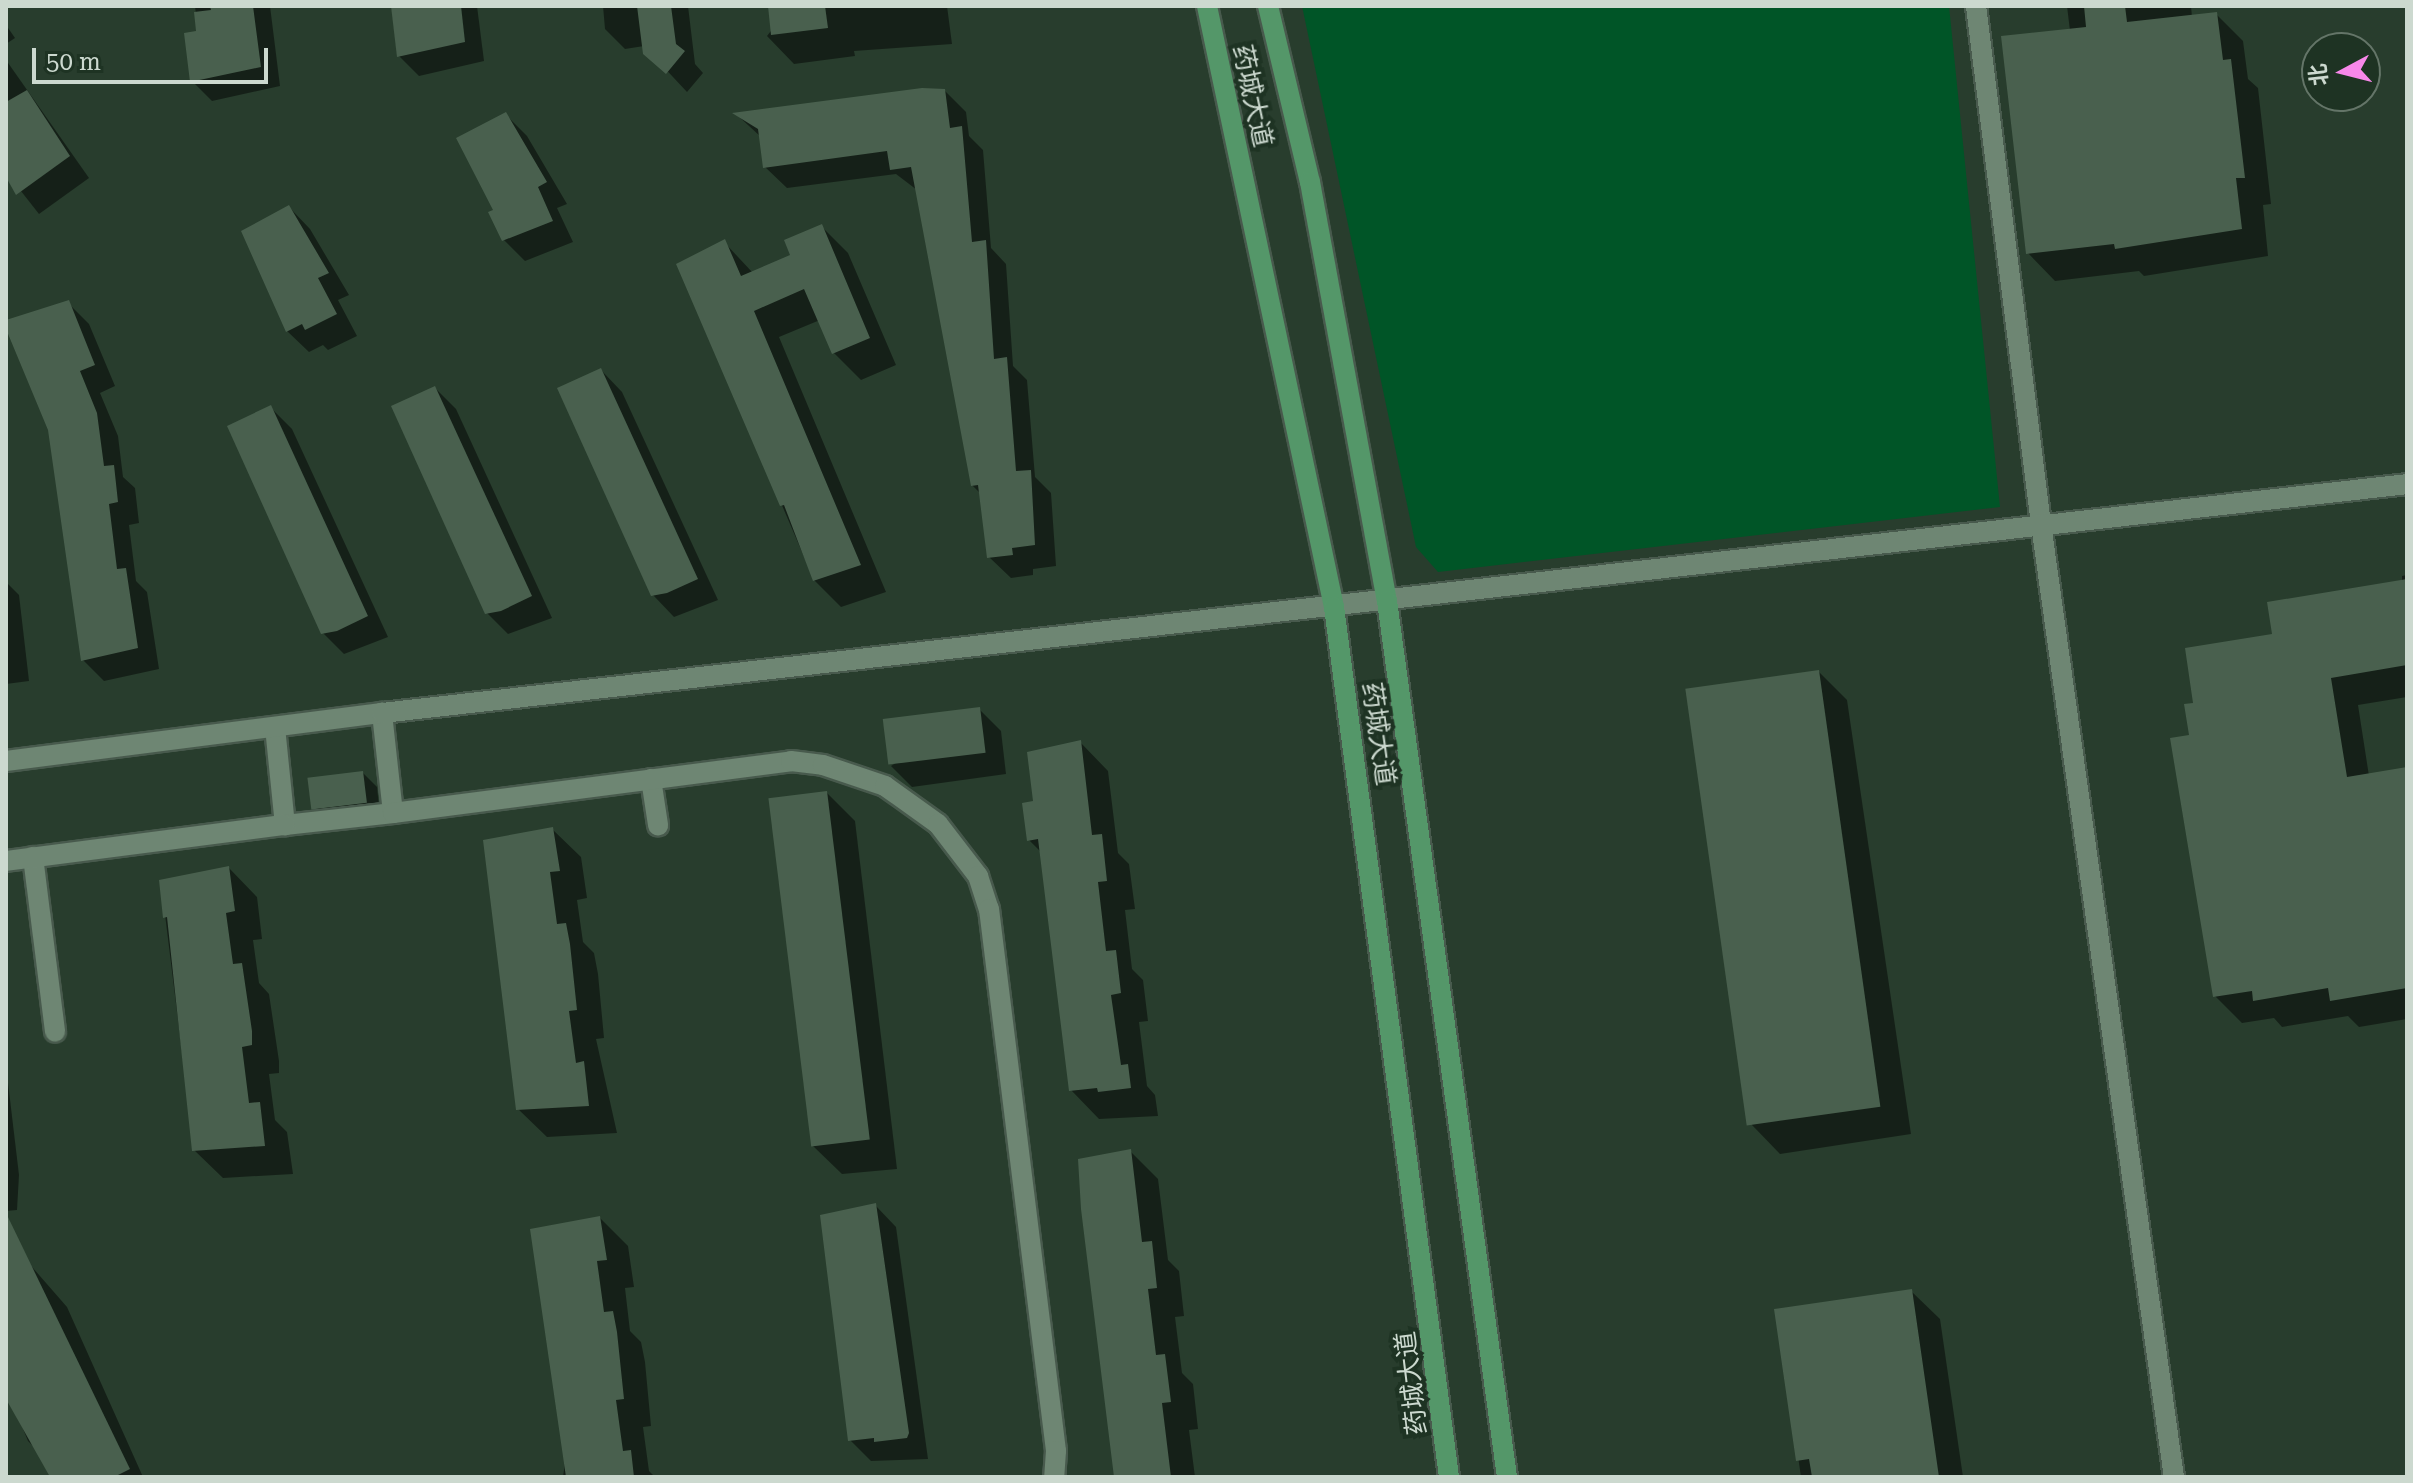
<!DOCTYPE html>
<meta charset="utf-8">
<style>
body{margin:0}
#map{position:relative;width:2413px;height:1483px;overflow:hidden;background:#283d2d;font-family:"Roboto Serif","Noto Sans SC",serif}
div>[style]{position:absolute}
[style*='--x']{left:calc(var(--x)*1px);top:calc(var(--y)*1px);width:calc(var(--w)*1px);rotate:calc(var(--a)*1deg)}
.green>*{inset:0;background:#005527}
.shadow>*{inset:0;background:#0007}
.building>*{inset:0;background:#49604e;transform-origin:0 0}
.roads{filter:drop-shadow(2px 0 #485a4d) drop-shadow(-2px 0 #485a4d) drop-shadow(0 2px #485a4d) drop-shadow(0 -2px #485a4d)}
.minor>*{height:20px;margin:-10px;padding:0 10px;transform-origin:10px;border-radius:10px;background:#6e8673}
.major>*{height:20px;margin:-10px;padding:0 10px;transform-origin:10px;border-radius:10px;background:#549769}
span{translate:-50% -50%;white-space:nowrap;text-align:center;line-height:1.15;-webkit-text-stroke:8px #1e3323;paint-order:stroke}
.street-label{font-size:26px;color:#ccd9cf}
.frame{position:absolute;inset:0;border:8px solid #ccd9cf;pointer-events:none}
.north{position:absolute;left:2301px;top:32px;width:80px;height:80px;box-sizing:border-box;background:#1e3323;border:2px solid #647568;border-radius:50%;rotate:263deg;font-size:22px;font-weight:700;line-height:32px;text-align:center;color:#ccd9cf}
.north::after{content:'';display:block;margin:auto;width:28px;height:36px;background:#f888ea;clip-path:polygon(50% 0,100% 100%,50% 72%,0 100%)}
.scale{position:absolute;left:32px;top:48px;width:236px;height:36px;box-sizing:border-box;border:4px solid #ccd9cf;border-top:0;padding-left:10px;font-size:24px;line-height:28px;white-space:nowrap;color:#ccd9cf;-webkit-text-stroke:6px #1e3323;paint-order:stroke}
</style>
<div id="map">
<div class="green">
<i style="clip-path:polygon(1302px 6px,1949px 6px,2000px 507px,1438px 572px,1416px 547px)"></i>
</div>
<div class="shadow">
<i style="clip-path:polygon(195px 6px,270px 6px,280px 86px,212px 101px,192px 81px,198px 33px)"></i>
<i style="clip-path:polygon(405px 6px,477px 6px,484px 61px,419px 76px,399px 56px)"></i>
<i style="clip-path:polygon(603px 6px,688px 6px,695px 64px,703px 73px,687px 92px,644px 46px,625px 49px,605px 29px)"></i>
<i style="clip-path:polygon(769px 6px,947px 6px,952px 44px,854px 51px,855px 56px,794px 64px,767px 36px,781px 18px)"></i>
<i style="clip-path:polygon(2067px 6px,2191px 6px,2192px 17px,2216px 14px,2243px 41px,2248px 79px,2258px 88px,2271px 204px,2263px 205px,2268px 256px,2144px 276px,2139px 271px,2055px 281px,2028px 253px,2070px 31px)"></i>
<i style="clip-path:polygon(6px 25px,15px 38px,6px 44px)"></i>
<i style="clip-path:polygon(6px 60px,89px 178px,39px 214px,6px 172px)"></i>
<i style="clip-path:polygon(945px 91px,966px 112px,969px 136px,983px 150px,991px 248px,1006px 264px,1013px 366px,1027px 380px,1035px 477px,1051px 493px,1056px 566px,1033px 569px,1033px 575px,1011px 578px,989px 557px,981px 494px,972px 485px,917px 190px,896px 174px,787px 188px,765px 167px,761px 137px,736px 114px)"></i>
<i style="clip-path:polygon(505px 114px,527px 136px,567px 204px,557px 208px,573px 242px,525px 261px,504px 240px,496px 211px)"></i>
<i style="clip-path:polygon(289px 207px,310px 229px,349px 295px,338px 300px,357px 336px,328px 350px,323px 345px,309px 352px,287px 331px)"></i>
<i style="clip-path:polygon(821px 226px,848px 253px,896px 365px,861px 380px,834px 353px,820px 320px,779px 337px,886px 592px,841px 607px,814px 580px,679px 265px,724px 242px,753px 273px,793px 256px)"></i>
<i style="clip-path:polygon(68px 303px,89px 324px,115px 386px,100px 393px,118px 436px,123px 477px,135px 488px,139px 523px,129px 525px,136px 581px,147px 592px,159px 669px,104px 681px,83px 660px,50px 429px,6px 324px)"></i>
<i style="clip-path:polygon(601px 370px,622px 392px,718px 600px,674px 617px,653px 595px)"></i>
<i style="clip-path:polygon(435px 388px,456px 409px,552px 618px,508px 634px,487px 613px)"></i>
<i style="clip-path:polygon(270px 407px,292px 429px,388px 637px,344px 654px,323px 633px)"></i>
<i style="clip-path:polygon(2407px 575px,2407px 697px,2358px 705px,2369px 776px,2407px 769px,2407px 1019px,2359px 1027px,2348px 1016px,2282px 1027px,2274px 1018px,2242px 1023px,2215px 996px,2191px 736px,2196px 704px,2274px 635px,2402px 582px,2402px 576px)"></i>
<i style="clip-path:polygon(6px 582px,19px 595px,29px 681px,6px 684px)"></i>
<i style="clip-path:polygon(1819px 672px,1847px 700px,1911px 1134px,1780px 1154px,1752px 1125px)"></i>
<i style="clip-path:polygon(979px 709px,1001px 731px,1006px 774px,912px 787px,891px 766px)"></i>
<i style="clip-path:polygon(1080px 742px,1108px 771px,1118px 853px,1129px 864px,1135px 909px,1125px 910px,1132px 969px,1143px 980px,1148px 1021px,1139px 1022px,1147px 1086px,1155px 1095px,1158px 1116px,1099px 1119px,1071px 1090px,1042px 853px,1029px 840px,1036px 803px)"></i>
<i style="clip-path:polygon(363px 773px,377px 787px,380px 816px,327px 822px,313px 808px)"></i>
<i style="clip-path:polygon(827px 793px,855px 821px,897px 1169px,842px 1174px,813px 1146px)"></i>
<i style="clip-path:polygon(552px 829px,581px 857px,587px 898px,577px 900px,583px 942px,594px 953px,598px 974px,604px 1038px,596px 1039px,617px 1133px,547px 1137px,518px 1109px)"></i>
<i style="clip-path:polygon(229px 868px,257px 897px,262px 939px,253px 940px,259px 983px,269px 994px,279px 1061px,279px 1073px,269px 1074px,275px 1120px,287px 1132px,293px 1174px,223px 1178px,194px 1150px,161px 882px)"></i>
<i style="clip-path:polygon(6px 1066px,19px 1175px,17px 1210px,6px 1211px)"></i>
<i style="clip-path:polygon(1130px 1151px,1158px 1179px,1168px 1260px,1179px 1271px,1184px 1316px,1175px 1317px,1182px 1373px,1193px 1384px,1198px 1429px,1189px 1430px,1195px 1477px,1119px 1477px)"></i>
<i style="clip-path:polygon(875px 1205px,896px 1227px,928px 1459px,871px 1461px,850px 1440px)"></i>
<i style="clip-path:polygon(600px 1218px,628px 1246px,634px 1287px,625px 1288px,630px 1331px,641px 1342px,645px 1362px,651px 1426px,643px 1427px,649px 1471px,655px 1477px,563px 1477px)"></i>
<i style="clip-path:polygon(19px 1252px,67px 1307px,143px 1477px,50px 1477px,40px 1453px,28px 1441px,6px 1388px,6px 1259px)"></i>
<i style="clip-path:polygon(1911px 1291px,1940px 1319px,1963px 1477px,1801px 1477px,1777px 1310px)"></i>
</div>
<div class="building">
<i style="clip-path:polygon(210px 6px,253px 6px,261px 67px,190px 82px,184px 33px,196px 31px,194px 12px,211px 10px)"></i>
<i style="clip-path:polygon(391px 6px,461px 6px,465px 42px,397px 57px)"></i>
<i style="clip-path:polygon(637px 6px,671px 6px,676px 44px,685px 51px,666px 74px,643px 54px)"></i>
<i style="clip-path:polygon(768px 6px,825px 6px,828px 28px,771px 35px)"></i>
<i style="clip-path:polygon(2084px 6px,2125px 6px,2127px 22px,2217px 12px,2223px 60px,2231px 59px,2245px 178px,2236px 178px,2242px 229px,2115px 249px,2114px 244px,2026px 254px,2001px 36px,2086px 27px)"></i>
<i style="clip-path:polygon(922px 88px,945px 89px,950px 128px,962px 126px,972px 242px,986px 240px,994px 359px,1007px 357px,1016px 471px,1031px 470px,1035px 545px,1012px 548px,1013px 555px,987px 558px,978px 485px,971px 486px,911px 167px,890px 170px,887px 151px,763px 168px,758px 129px,732px 113px)"></i>
<i style="clip-path:polygon(27px 90px,70px 156px,16px 195px,6px 177px,6px 102px)"></i>
<i style="clip-path:polygon(506px 112px,547px 182px,538px 187px,553px 221px,502px 241px,488px 212px,493px 210px,456px 138px)"></i>
<i style="clip-path:polygon(289px 205px,329px 273px,318px 278px,337px 314px,305px 330px,302px 324px,286px 332px,241px 231px)"></i>
<i style="clip-path:polygon(822px 224px,870px 338px,832px 354px,804px 289px,754px 311px,861px 565px,813px 581px,784px 505px,780px 506px,676px 264px,725px 239px,741px 276px,790px 255px,784px 240px)"></i>
<i style="clip-path:polygon(69px 300px,95px 365px,80px 371px,97px 413px,104px 466px,114px 465px,118px 502px,109px 504px,117px 569px,126px 568px,138px 648px,81px 661px,48px 430px,6px 329px,6px 320px)"></i>
<i style="clip-path:polygon(601px 368px,698px 579px,667px 593px,651px 596px,557px 388px)"></i>
<i style="clip-path:polygon(435px 386px,532px 596px,501px 611px,485px 614px,391px 406px)"></i>
<i style="clip-path:polygon(271px 405px,368px 616px,337px 631px,321px 634px,227px 426px)"></i>
<i style="clip-path:polygon(2407px 579px,2407px 665px,2331px 678px,2347px 777px,2407px 767px,2407px 988px,2330px 1001px,2328px 988px,2253px 1001px,2252px 991px,2213px 997px,2170px 738px,2189px 735px,2184px 704px,2193px 703px,2185px 648px,2272px 634px,2267px 602px)"></i>
<i style="left:1819px;top:670px;width:441px;height:135px;rotate:82deg"></i>
<i style="left:980px;top:707px;width:46px;height:98px;rotate:83deg"></i>
<i style="clip-path:polygon(1081px 740px,1092px 835px,1102px 834px,1107px 881px,1098px 882px,1106px 951px,1116px 950px,1121px 993px,1111px 995px,1121px 1065px,1128px 1064px,1131px 1088px,1098px 1092px,1097px 1088px,1069px 1091px,1038px 839px,1027px 841px,1022px 803px,1033px 801px,1027px 752px)"></i>
<i style="left:363px;top:771px;width:32px;height:56px;rotate:83deg"></i>
<i style="left:827px;top:791px;width:351px;height:59px;rotate:83deg"></i>
<i style="clip-path:polygon(553px 827px,560px 871px,550px 872px,557px 924px,566px 923px,570px 944px,577px 1010px,569px 1011px,576px 1063px,584px 1061px,589px 1106px,516px 1110px,483px 840px)"></i>
<i style="clip-path:polygon(229px 866px,235px 911px,226px 913px,233px 964px,242px 963px,252px 1031px,252px 1045px,242px 1047px,249px 1103px,260px 1102px,265px 1146px,192px 1151px,167px 917px,163px 918px,159px 880px)"></i>
<i style="clip-path:polygon(1131px 1149px,1142px 1242px,1152px 1241px,1157px 1288px,1148px 1289px,1156px 1355px,1165px 1354px,1171px 1402px,1162px 1403px,1171px 1477px,1114px 1477px,1081px 1209px,1078px 1159px)"></i>
<i style="clip-path:polygon(876px 1203px,909px 1433px,907px 1438px,874px 1442px,874px 1438px,848px 1441px,820px 1215px)"></i>
<i style="clip-path:polygon(6px 1213px,130px 1469px,114px 1477px,50px 1477px,6px 1399px)"></i>
<i style="clip-path:polygon(600px 1216px,607px 1260px,597px 1261px,604px 1312px,613px 1311px,617px 1332px,624px 1399px,616px 1400px,623px 1451px,631px 1450px,634px 1477px,566px 1477px,530px 1229px)"></i>
<i style="clip-path:polygon(1912px 1289px,1939px 1477px,1812px 1477px,1809px 1459px,1796px 1461px,1774px 1309px)"></i>
</div>
<div class="roads">
<div class="minor">
<i style="--x:1976;--y:6;--w:522;--a:82.85"></i>
<i style="--x:2041;--y:524;--w:962;--a:82.06"></i>
<i style="--x:275;--y:727;--w:99;--a:84.2"></i>
<i style="--x:285;--y:825;--w:109;--a:-6.3"></i>
<i style="--x:393;--y:813;--w:101;--a:-96.3"></i>
<i style="--x:6;--y:761;--w:379;--a:-7.3"></i>
<i style="--x:382;--y:713;--w:2038;--a:-6.45"></i>
<i style="--x:651;--y:779;--w:47;--a:81.3"></i>
<i style="--x:393;--y:813;--w:401;--a:-7.4"></i>
<i style="--x:791;--y:761;--w:32;--a:7"></i>
<i style="--x:823;--y:765;--w:65;--a:18.7"></i>
<i style="--x:885;--y:786;--w:65;--a:35.6"></i>
<i style="--x:938;--y:824;--w:66;--a:52.4"></i>
<i style="--x:978;--y:876;--w:35;--a:72"></i>
<i style="--x:989;--y:909;--w:546;--a:82.95"></i>
<i style="--x:1056;--y:1451;--w:26;--a:94"></i>
<i style="--x:33;--y:857;--w:176;--a:82.8"></i>
<i style="--x:6;--y:861;--w:281;--a:-7.4"></i>
</div>
<div class="major">
<i style="--x:1207;--y:6;--w:614;--a:78.07"></i>
<i style="--x:1334;--y:607;--w:878;--a:82.47"></i>
<i style="--x:1268;--y:6;--w:181;--a:76.6"></i>
<i style="--x:1310;--y:182;--w:426;--a:79.6"></i>
<i style="--x:1387;--y:601;--w:884;--a:82.2"></i>
</div>
</div>
<div class="street-label">
<span style="left:1252px;top:96px;rotate:78deg">药城大道</span>
<span style="left:1378px;top:734px;rotate:82deg">药城大道</span>
<span style="left:1412px;top:1383px;rotate:-97deg">药城大道</span>
</div>
<div class="frame"></div>
<div class="north">北</div>
<div class="scale">50 m</div>
</div>
